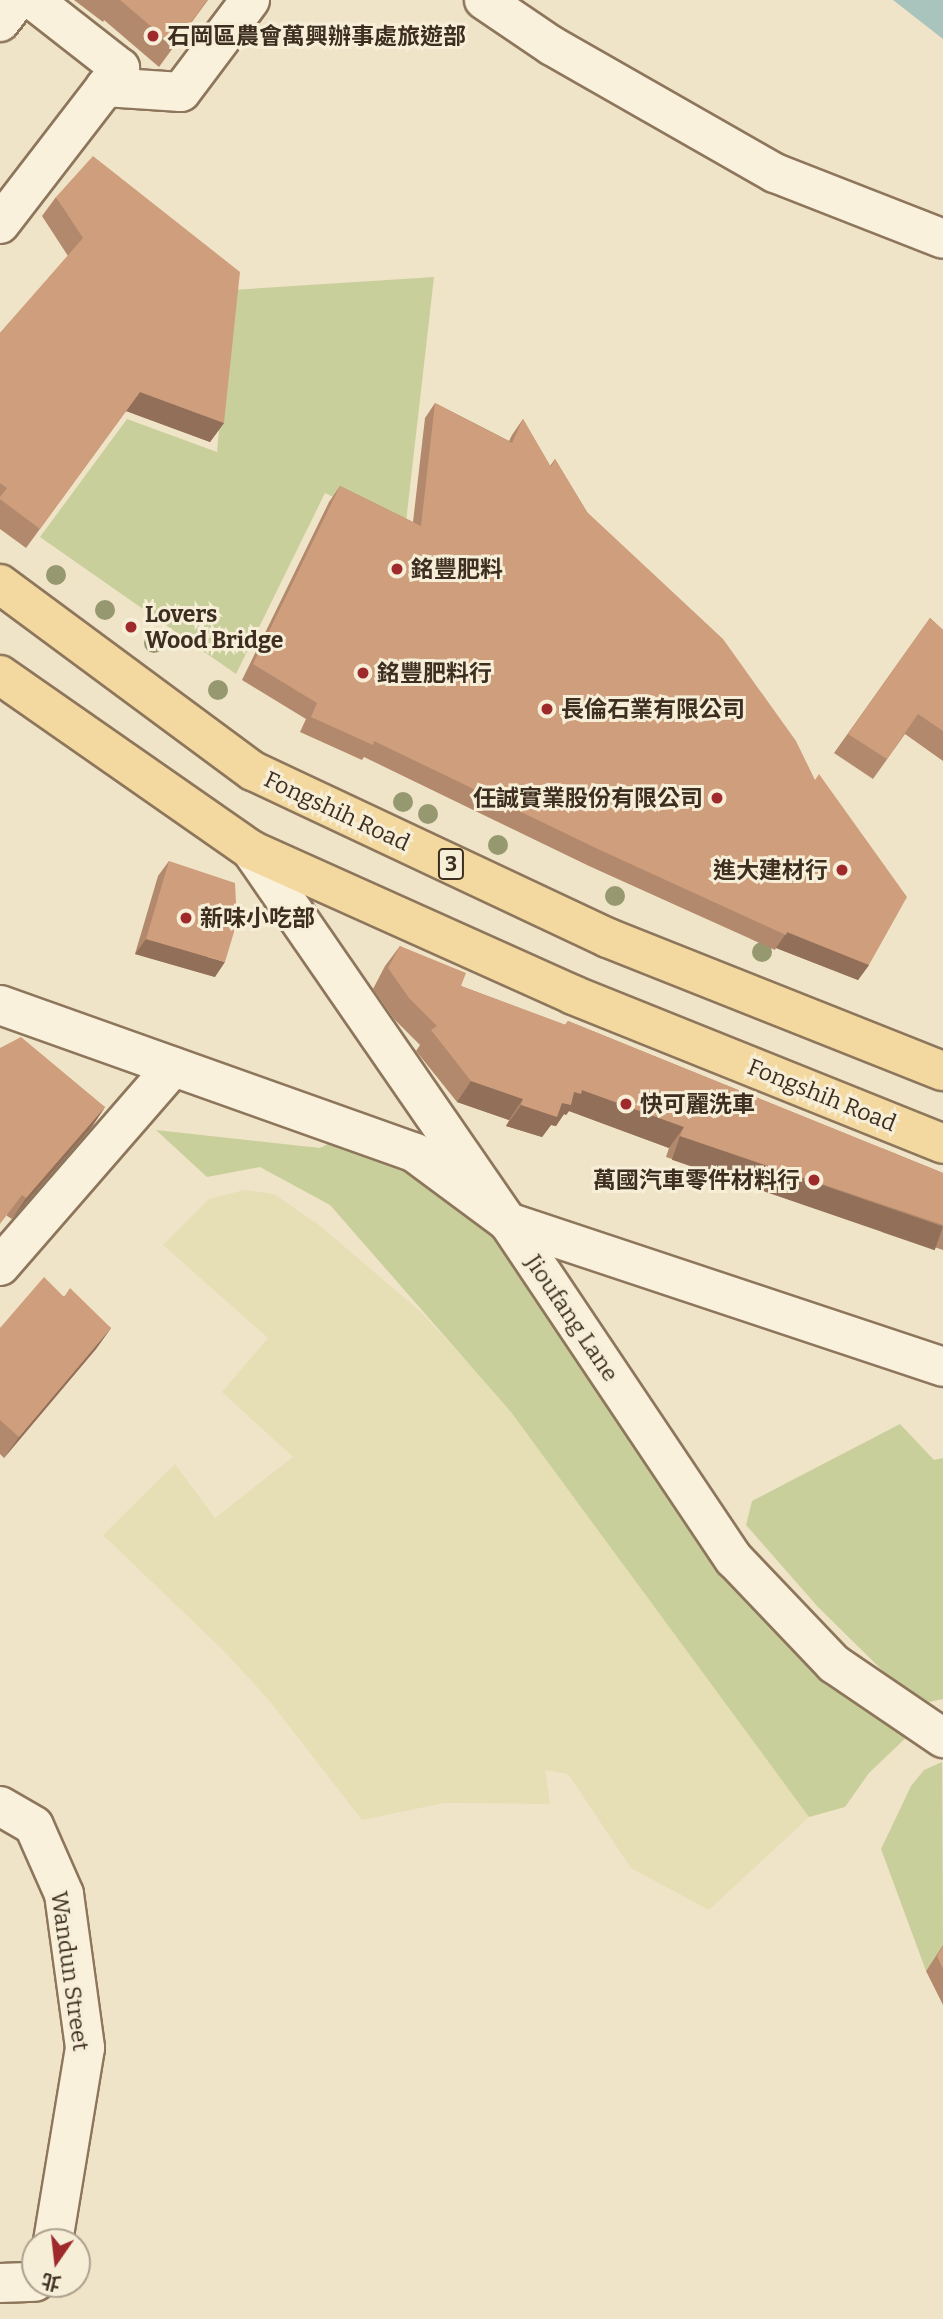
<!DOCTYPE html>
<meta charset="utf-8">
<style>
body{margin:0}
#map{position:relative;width:943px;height:2319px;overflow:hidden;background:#f0e4c8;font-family:Bitter,"Noto Sans TC",serif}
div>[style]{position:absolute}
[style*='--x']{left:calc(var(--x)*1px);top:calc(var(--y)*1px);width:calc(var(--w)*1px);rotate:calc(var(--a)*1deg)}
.farmland>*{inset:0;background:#e6deb5}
.green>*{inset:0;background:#c9cf9b}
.water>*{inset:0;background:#a9c4bc}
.roads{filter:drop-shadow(2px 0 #8d765c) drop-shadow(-2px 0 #8d765c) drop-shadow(0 2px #8d765c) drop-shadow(0 -2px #8d765c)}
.minor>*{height:38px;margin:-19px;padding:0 19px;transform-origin:19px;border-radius:19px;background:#faf1dc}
.major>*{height:38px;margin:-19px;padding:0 19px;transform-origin:19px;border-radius:19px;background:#f3d9a0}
.trees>*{width:20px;height:20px;margin:-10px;border-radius:50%;background:#96986f}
.wall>*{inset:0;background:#b2896c}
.shaded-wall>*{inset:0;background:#916f58;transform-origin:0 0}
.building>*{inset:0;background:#cf9f7d}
.dots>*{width:19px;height:19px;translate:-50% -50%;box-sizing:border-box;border:4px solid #f7eed8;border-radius:50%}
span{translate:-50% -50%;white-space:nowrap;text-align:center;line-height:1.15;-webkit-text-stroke:6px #f7eed8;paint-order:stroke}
.shield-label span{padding:2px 5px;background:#f7eed8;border:2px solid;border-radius:5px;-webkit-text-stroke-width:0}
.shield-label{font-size:21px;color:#3d2e20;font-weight:700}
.poi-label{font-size:23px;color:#3d2e20;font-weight:700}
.left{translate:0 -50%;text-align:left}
.right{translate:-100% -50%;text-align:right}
.street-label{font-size:23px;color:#3d2e20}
.north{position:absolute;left:21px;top:2228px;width:70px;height:70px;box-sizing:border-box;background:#f7eed8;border:2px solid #ada18e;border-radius:50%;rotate:194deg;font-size:19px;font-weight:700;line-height:28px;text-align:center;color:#3d2e20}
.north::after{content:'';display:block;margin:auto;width:24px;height:32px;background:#9e2a2b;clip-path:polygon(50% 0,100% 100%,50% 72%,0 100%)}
</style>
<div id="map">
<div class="farmland">
<i style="clip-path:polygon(244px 1190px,274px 1194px,319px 1225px,421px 1312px,501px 1398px,710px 1674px,809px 1817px,709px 1910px,631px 1868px,568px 1774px,545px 1770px,550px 1804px,444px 1803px,362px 1820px,268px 1699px,225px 1652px,103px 1535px,175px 1464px,215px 1518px,293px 1457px,222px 1392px,268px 1338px,163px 1245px,209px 1199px)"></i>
</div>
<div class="green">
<i style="clip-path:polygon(434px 277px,405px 531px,325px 493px,236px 674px,40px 537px,127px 419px,217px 452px,232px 290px)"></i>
<i style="clip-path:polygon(156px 1130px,320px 1148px,335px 1140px,412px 1166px,503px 1237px,573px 1347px,912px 1732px,869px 1773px,845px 1807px,809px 1817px,511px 1412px,330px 1205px,260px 1167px,207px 1177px)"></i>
<i style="clip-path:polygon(900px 1424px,934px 1460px,943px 1458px,943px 1699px,929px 1702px,888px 1676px,818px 1607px,746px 1525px,752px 1501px)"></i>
<i style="clip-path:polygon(942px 1762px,943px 1945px,926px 1971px,881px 1849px,911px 1786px,924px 1770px)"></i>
</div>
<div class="water">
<i style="clip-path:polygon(893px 0,943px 0,943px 39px)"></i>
</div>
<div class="roads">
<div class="minor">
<i style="--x:484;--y:0;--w:82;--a:34.1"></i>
<i style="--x:552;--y:46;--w:257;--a:29.7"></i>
<i style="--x:775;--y:173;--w:180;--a:21.4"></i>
<i style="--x:0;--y:22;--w:28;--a:-52"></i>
<i style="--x:105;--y:87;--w:76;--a:3.8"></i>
<i style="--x:181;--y:92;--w:115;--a:-53.1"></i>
<i style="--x:0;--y:224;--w:197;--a:-52.4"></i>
<i style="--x:120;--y:68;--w:110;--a:-142"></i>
<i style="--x:251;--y:850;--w:452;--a:55.4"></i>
<i style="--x:508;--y:1222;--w:406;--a:56.2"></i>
<i style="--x:734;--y:1559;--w:145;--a:46.4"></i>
<i style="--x:834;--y:1664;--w:132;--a:34.2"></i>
<i style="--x:0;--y:1005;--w:441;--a:19.6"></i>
<i style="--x:415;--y:1153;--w:116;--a:36.6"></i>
<i style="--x:508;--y:1222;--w:459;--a:18.4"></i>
<i style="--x:0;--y:1266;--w:264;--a:-49"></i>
<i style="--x:0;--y:1806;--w:39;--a:30"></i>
<i style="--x:34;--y:1826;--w:74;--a:66.2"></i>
<i style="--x:64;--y:1894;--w:155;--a:82.2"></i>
<i style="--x:85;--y:2048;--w:197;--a:99.4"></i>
<i style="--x:0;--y:2283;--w:35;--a:-2"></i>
</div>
<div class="major">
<i style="--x:0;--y:584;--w:315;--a:36.5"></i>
<i style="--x:253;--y:771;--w:392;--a:25.2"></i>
<i style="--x:608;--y:938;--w:360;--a:21.7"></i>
<i style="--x:0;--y:675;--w:306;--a:34.9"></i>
<i style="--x:251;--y:850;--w:353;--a:24.2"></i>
<i style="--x:573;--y:995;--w:399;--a:21.9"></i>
</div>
</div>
<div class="trees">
<i style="left:56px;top:575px"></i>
<i style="left:105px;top:610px"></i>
<i style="left:154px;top:643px"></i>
<i style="left:218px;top:690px"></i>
<i style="left:403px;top:802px"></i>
<i style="left:428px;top:814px"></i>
<i style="left:498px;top:845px"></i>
<i style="left:615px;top:896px"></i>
<i style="left:762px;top:952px"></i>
</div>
<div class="wall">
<i style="clip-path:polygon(74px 0,208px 0,159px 67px,104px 20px,103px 22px)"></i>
<i style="clip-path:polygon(56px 197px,224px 423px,210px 442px,126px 411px,26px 548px,0 529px,0 333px,68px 256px,42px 216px)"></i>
<i style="clip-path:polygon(435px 403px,509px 441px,512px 435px,523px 419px,550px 466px,555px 459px,587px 512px,869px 965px,858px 980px,776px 948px,775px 950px,589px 866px,364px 757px,362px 760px,300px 732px,306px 719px,242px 680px,329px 502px,340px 486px,413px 522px,425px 418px)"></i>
<i style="clip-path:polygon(930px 618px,943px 630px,943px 761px,905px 734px,873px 779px,834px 753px)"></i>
<i style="clip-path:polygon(169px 861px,215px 977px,135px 954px,158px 876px)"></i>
<i style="clip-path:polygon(400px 946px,461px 986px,565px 1025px,568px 1021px,943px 1173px,943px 1250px,666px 1157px,669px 1148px,569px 1111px,566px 1115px,564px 1114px,556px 1126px,551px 1125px,542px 1137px,506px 1126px,509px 1120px,457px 1102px,416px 1051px,420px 1045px,394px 1019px,373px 989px,385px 966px)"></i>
<i style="clip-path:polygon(0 1048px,105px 1107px,91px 1128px,12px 1219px,7px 1216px)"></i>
<i style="clip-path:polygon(64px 1296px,111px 1328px,96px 1349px,4px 1458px,0 1454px,0 1328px)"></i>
<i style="clip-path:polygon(943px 1945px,943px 2005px,926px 1971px)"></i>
</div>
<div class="shaded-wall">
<i style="clip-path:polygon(140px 392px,224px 423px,210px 442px,126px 411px,26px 548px)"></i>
<i style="clip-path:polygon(787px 932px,869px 965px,858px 980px,776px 948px)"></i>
<i style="clip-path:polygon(146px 939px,225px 962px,215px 977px,135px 954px)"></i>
<i style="clip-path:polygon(471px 1081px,523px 1099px,509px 1120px,457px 1102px)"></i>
<i style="clip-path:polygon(582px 1090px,684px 1127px,669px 1148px,569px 1111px,566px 1115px,564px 1114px,556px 1126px,551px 1125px,542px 1137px,506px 1126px,521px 1105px,562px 1103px,574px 1092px)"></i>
<i style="clip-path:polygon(105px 1107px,91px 1128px,12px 1219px,26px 1198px)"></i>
<i style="left:680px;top:1136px;width:278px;height:25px;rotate:19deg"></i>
<i style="clip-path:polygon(111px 1328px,96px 1349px,4px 1458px,19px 1437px)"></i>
</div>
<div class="building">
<i style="clip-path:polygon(120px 0,207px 0,174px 46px)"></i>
<i style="clip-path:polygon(93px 156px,240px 272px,224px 423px,140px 392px,40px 529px,0 499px,0 497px,7px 488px,0 483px,0 333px,83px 238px,56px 197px)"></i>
<i style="clip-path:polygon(435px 403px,512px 443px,523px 419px,551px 467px,555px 459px,587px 512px,723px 639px,796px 741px,815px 780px,819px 774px,907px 897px,869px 965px,787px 932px,786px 935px,600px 850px,374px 741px,373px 745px,311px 717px,317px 703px,253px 664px,340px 486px,421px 526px)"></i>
<i style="clip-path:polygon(930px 618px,943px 630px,943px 731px,918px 714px,887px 759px,848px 734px)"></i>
<i style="clip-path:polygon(169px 861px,235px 883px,237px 922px,225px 962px,146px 939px)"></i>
<i style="clip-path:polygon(400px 946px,466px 973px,461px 986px,566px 1025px,568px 1021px,943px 1173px,943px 1225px,680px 1136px,684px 1127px,582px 1090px,581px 1094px,574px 1092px,571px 1105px,562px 1103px,557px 1117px,521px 1105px,523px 1099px,471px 1081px,431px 1030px,437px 1026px,409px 998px,388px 968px)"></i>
<i style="clip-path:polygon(21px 1037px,105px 1107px,26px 1198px,22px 1195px,0 1224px,0 1048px)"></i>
<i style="clip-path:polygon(44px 1277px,64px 1297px,70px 1288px,111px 1328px,19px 1437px,0 1420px,0 1328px)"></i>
<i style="clip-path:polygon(943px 1946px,943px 1969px,937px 1956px)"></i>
</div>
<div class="dots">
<i style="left:153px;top:36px;background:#9e2a2b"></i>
<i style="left:397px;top:569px;background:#9e2a2b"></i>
<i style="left:131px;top:627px;background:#9e2a2b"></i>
<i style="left:363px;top:673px;background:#9e2a2b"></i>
<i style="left:547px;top:709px;background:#9e2a2b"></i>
<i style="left:717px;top:798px;background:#9e2a2b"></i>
<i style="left:842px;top:870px;background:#9e2a2b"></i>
<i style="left:186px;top:918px;background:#9e2a2b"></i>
<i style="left:626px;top:1104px;background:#9e2a2b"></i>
<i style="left:814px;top:1180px;background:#9e2a2b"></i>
</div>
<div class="shield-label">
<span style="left:451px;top:864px">3</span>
</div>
<div class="poi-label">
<span class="left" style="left:167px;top:36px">石岡區農會萬興辦事處旅遊部</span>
<span class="left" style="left:411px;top:569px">銘豐肥料</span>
<span class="left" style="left:145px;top:627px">Lovers<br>Wood Bridge</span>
<span class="left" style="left:377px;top:673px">銘豐肥料行</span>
<span class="left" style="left:561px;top:709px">長倫石業有限公司</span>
<span class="right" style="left:703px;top:798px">任誠實業股份有限公司</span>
<span class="right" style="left:828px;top:870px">進大建材行</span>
<span class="left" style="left:200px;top:918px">新味小吃部</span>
<span class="left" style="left:640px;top:1104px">快可麗洗車</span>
<span class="right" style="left:800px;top:1180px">萬國汽車零件材料行</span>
</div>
<div class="street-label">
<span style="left:337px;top:811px;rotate:25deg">Fongshih Road</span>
<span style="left:822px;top:1095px;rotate:22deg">Fongshih Road</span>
<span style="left:572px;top:1318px;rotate:56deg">Jioufang Lane</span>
<span style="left:70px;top:1971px;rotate:82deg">Wandun Street</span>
</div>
<div class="north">北</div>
</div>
